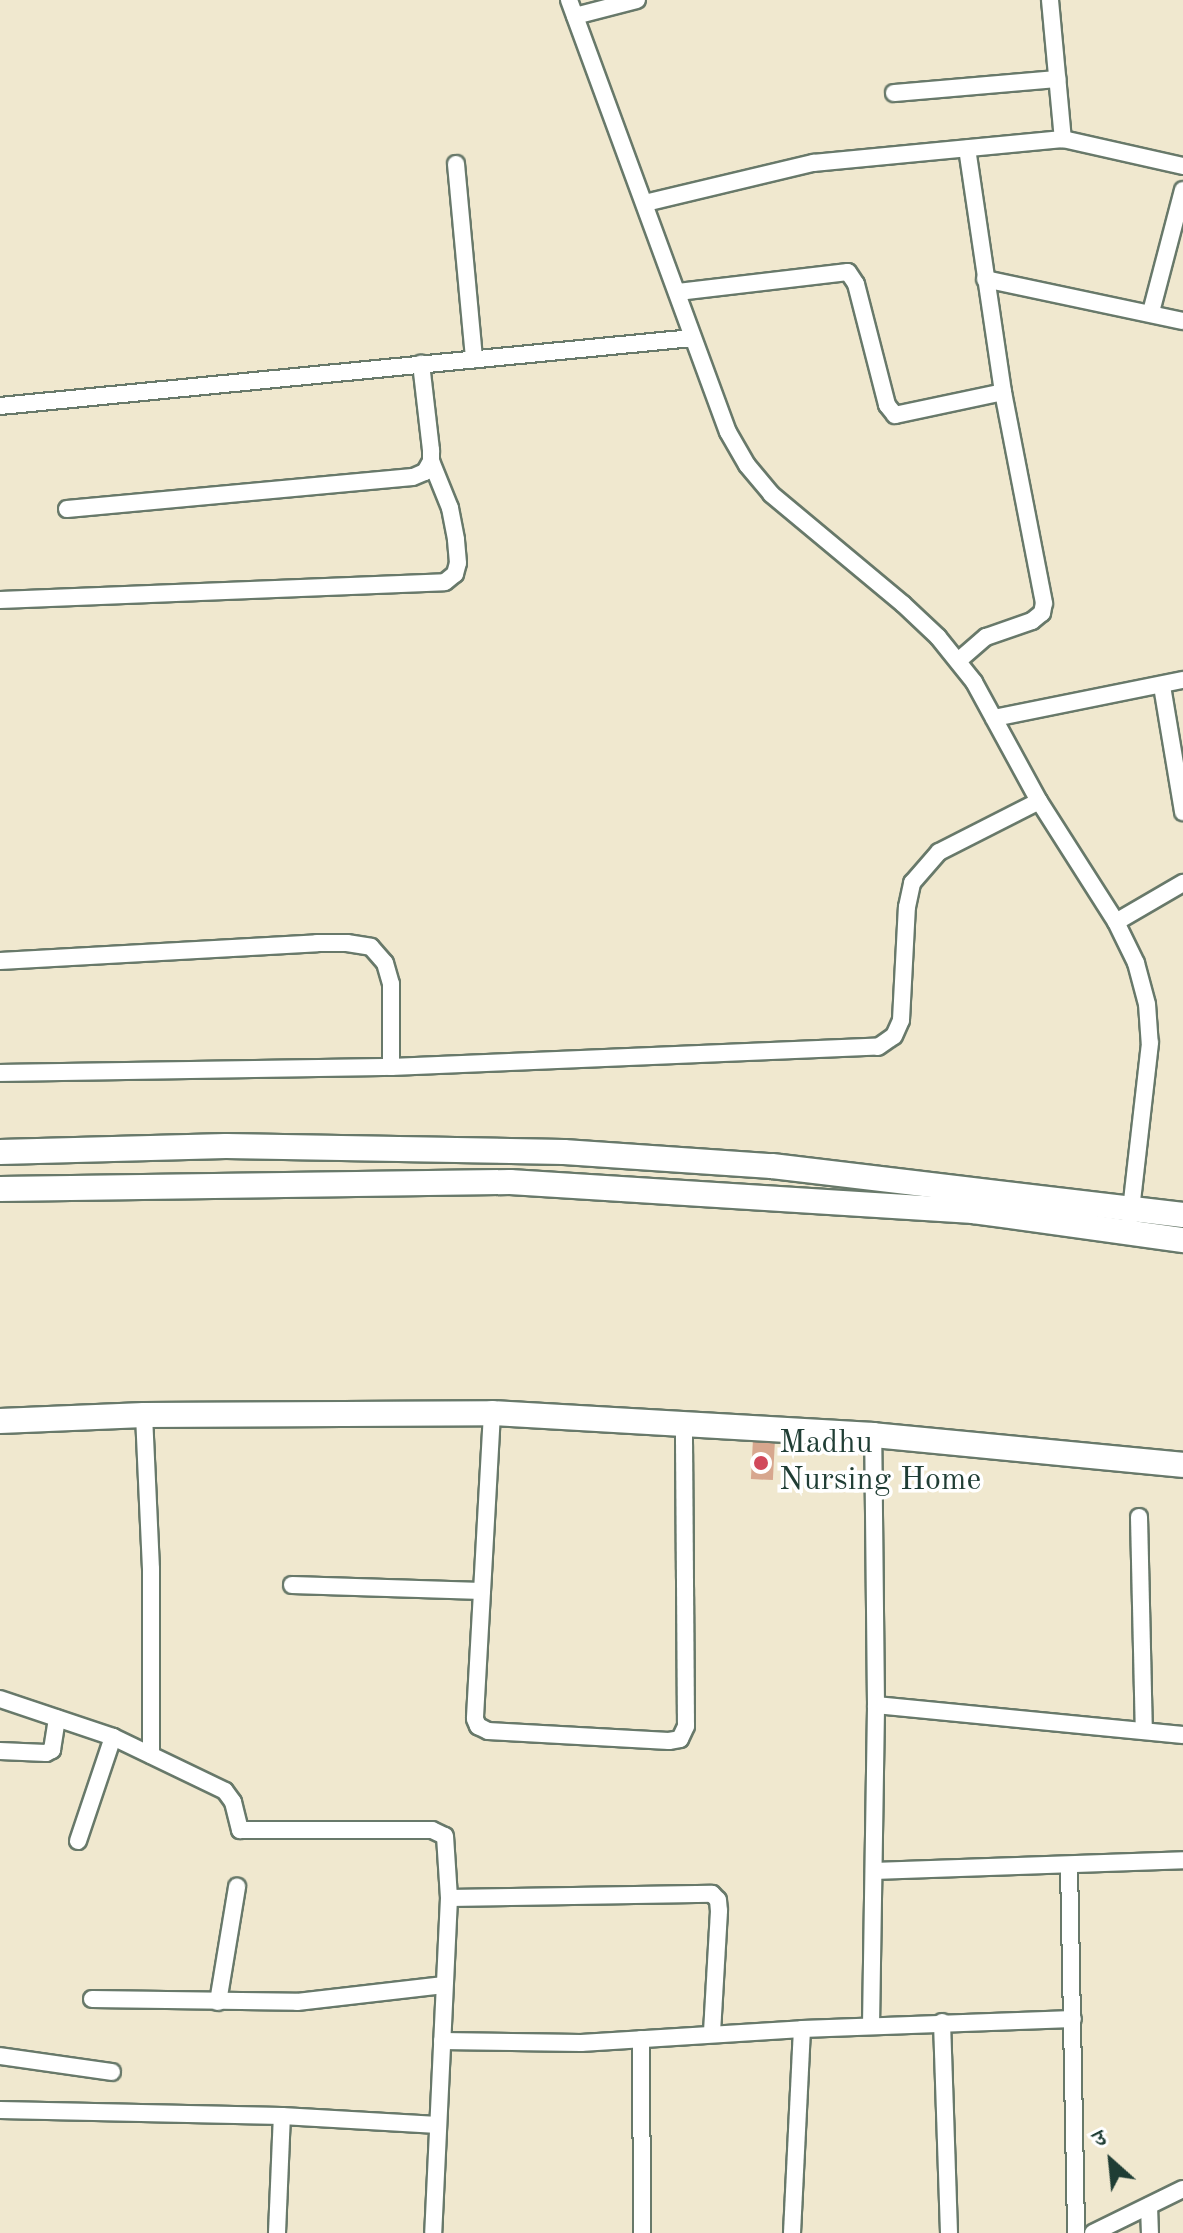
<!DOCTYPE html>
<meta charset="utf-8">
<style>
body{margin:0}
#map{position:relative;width:1183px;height:2233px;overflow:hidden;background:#f0e8cf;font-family:"Old Standard TT","Noto Serif Devanagari",serif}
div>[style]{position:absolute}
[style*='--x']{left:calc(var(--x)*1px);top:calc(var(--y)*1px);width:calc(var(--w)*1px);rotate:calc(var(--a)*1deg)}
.building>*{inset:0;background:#d7a78e;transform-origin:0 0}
.roads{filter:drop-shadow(2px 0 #68796a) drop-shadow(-2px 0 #68796a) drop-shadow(0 2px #68796a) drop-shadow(0 -2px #68796a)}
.street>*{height:16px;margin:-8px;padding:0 8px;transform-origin:8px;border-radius:8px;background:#fff}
.secondary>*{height:24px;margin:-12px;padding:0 12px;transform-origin:12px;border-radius:12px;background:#fff}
.dots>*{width:22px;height:22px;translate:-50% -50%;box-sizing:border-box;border:4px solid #fff;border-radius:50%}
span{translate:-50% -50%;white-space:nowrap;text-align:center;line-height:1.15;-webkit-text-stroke:7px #fff;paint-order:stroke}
.poi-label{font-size:32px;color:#1f3d34}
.left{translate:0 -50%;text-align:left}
.north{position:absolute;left:1071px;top:2121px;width:80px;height:80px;-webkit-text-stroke:6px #fff;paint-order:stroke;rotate:333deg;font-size:22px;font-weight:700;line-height:32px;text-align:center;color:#1f3d34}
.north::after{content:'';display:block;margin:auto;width:28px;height:36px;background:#1f3d34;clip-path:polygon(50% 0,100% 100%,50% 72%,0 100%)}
</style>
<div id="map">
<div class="building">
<i style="left:753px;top:1439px;width:22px;height:40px;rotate:3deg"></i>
</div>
<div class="roads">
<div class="street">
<i style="--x:569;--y:0;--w:460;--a:69.8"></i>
<i style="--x:728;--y:432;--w:38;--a:60"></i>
<i style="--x:747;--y:465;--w:38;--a:50"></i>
<i style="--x:771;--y:494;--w:172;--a:39.8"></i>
<i style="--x:903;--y:604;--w:48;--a:43.3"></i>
<i style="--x:938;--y:637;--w:58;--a:51.3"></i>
<i style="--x:974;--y:682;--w:136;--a:61.4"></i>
<i style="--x:1039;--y:801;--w:143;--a:57.5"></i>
<i style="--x:1116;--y:922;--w:46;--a:64"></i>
<i style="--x:1136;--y:963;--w:42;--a:75"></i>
<i style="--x:1147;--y:1004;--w:39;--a:86"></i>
<i style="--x:1150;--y:1043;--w:176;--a:96.5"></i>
<i style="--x:1050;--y:0;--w:140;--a:84.7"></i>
<i style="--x:575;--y:16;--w:64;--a:-14.5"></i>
<i style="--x:894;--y:93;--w:164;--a:-4.9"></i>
<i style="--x:456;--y:164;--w:196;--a:84.7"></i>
<i style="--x:645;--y:203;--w:173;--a:-13.4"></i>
<i style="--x:813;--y:163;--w:251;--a:-5.5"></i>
<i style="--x:1063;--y:139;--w:123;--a:12.7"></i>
<i style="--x:985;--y:279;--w:202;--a:12"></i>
<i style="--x:678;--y:292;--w:171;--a:-6.7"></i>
<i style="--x:848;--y:272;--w:14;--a:56"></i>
<i style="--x:856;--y:284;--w:125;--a:75.6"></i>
<i style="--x:887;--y:405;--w:13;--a:51"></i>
<i style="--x:895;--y:415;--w:110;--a:-12"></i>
<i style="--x:1151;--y:312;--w:126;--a:-75.3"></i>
<i style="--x:0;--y:406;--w:695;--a:-5.61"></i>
<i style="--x:67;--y:509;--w:347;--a:-5.3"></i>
<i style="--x:413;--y:477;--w:13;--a:-23"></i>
<i style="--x:425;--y:472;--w:13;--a:-61"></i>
<i style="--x:431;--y:461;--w:11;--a:-90"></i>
<i style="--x:431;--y:450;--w:87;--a:-96.6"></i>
<i style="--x:0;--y:600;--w:445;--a:-2.3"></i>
<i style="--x:445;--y:582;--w:13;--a:-39"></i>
<i style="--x:455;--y:574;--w:11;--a:-75"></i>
<i style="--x:458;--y:563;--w:24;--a:-95"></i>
<i style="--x:456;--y:539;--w:32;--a:-101"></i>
<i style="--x:450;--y:508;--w:51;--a:-112"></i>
<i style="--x:958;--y:661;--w:37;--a:-41"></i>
<i style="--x:986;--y:637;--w:49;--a:-19.2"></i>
<i style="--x:1032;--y:621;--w:13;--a:-39"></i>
<i style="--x:1042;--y:613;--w:10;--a:-79"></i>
<i style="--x:1044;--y:603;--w:215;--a:-101"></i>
<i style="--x:1003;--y:392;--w:246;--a:-98.4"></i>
<i style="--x:1162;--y:686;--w:128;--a:80.5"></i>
<i style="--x:994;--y:718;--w:193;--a:-11.4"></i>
<i style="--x:1116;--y:922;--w:78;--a:-30.2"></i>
<i style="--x:0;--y:961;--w:318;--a:-3.2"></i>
<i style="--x:317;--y:943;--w:30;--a:0"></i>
<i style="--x:347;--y:943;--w:24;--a:9"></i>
<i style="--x:371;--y:947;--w:21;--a:49"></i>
<i style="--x:385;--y:963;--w:22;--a:74"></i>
<i style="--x:391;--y:984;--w:83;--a:90"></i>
<i style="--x:0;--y:1073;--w:391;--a:-0.9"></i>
<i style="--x:391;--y:1067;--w:487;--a:-2.4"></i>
<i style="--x:878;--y:1047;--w:19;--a:-35"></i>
<i style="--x:894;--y:1036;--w:17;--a:-66"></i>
<i style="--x:901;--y:1020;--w:113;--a:-87"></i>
<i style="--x:907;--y:907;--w:25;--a:-78"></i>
<i style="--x:912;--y:883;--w:41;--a:-48.9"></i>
<i style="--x:939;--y:852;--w:112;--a:-27"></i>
<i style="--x:492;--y:1413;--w:306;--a:93.2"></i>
<i style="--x:475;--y:1719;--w:8;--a:67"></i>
<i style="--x:478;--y:1726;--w:11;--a:27"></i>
<i style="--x:488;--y:1731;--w:181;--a:3.2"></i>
<i style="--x:669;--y:1741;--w:11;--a:-10"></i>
<i style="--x:680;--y:1739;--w:14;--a:-65"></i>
<i style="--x:686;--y:1726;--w:304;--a:-90.4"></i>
<i style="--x:144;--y:1415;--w:154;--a:87.4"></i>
<i style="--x:151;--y:1569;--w:186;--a:90"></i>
<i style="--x:1139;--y:1517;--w:214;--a:88.7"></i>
<i style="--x:292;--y:1585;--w:190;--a:1.8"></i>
<i style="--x:0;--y:1699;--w:119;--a:18.6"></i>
<i style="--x:113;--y:1737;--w:124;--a:25.7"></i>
<i style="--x:225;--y:1791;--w:14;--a:54"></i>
<i style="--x:233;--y:1802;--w:29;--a:76"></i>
<i style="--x:240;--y:1830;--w:192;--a:0"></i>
<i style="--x:432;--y:1830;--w:14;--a:25"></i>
<i style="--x:445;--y:1836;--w:62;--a:86.3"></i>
<i style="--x:449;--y:1898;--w:335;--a:92.7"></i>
<i style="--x:876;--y:1705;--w:308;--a:5.6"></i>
<i style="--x:0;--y:1751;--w:46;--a:2.5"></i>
<i style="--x:46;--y:1753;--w:7;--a:-27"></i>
<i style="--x:52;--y:1750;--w:32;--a:-81"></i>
<i style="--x:78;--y:1841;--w:110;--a:-71.4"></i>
<i style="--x:1069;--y:1865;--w:368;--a:88.9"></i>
<i style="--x:874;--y:1871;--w:309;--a:-2"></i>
<i style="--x:449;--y:1898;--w:263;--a:-0.9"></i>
<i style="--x:712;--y:1894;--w:8;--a:45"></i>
<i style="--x:718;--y:1900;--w:11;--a:85"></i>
<i style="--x:719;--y:1911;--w:123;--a:93.3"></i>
<i style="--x:92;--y:1999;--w:205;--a:0.8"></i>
<i style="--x:297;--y:2002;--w:148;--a:-6.6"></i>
<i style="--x:218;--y:2002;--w:117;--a:-80.6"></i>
<i style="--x:942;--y:2022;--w:211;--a:88.1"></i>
<i style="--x:871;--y:2026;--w:321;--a:-89.1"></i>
<i style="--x:876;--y:1705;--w:270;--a:-90.6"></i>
<i style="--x:641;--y:2039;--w:194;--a:89.7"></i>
<i style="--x:442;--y:2041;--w:139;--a:0.8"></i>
<i style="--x:581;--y:2043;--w:221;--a:-3.6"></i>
<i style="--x:802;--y:2029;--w:271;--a:-2.1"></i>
<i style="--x:0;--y:2056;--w:113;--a:8.1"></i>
<i style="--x:0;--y:2110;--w:282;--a:1.2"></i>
<i style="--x:282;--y:2116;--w:156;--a:3.3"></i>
<i style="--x:1149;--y:2206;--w:27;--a:88"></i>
<i style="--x:277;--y:2233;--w:117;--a:-87.6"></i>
<i style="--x:792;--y:2233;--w:204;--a:-87.2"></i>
<i style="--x:1093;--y:2233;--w:100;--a:-26.1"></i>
</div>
<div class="secondary">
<i style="--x:0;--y:1152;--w:226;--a:-1.5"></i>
<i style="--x:226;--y:1146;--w:338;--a:1"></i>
<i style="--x:564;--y:1152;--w:208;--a:3.9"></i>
<i style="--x:772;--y:1166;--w:414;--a:6.8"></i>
<i style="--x:0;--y:1189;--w:510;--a:-0.79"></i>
<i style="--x:510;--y:1182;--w:464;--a:3.6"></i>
<i style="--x:973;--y:1211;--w:212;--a:7.9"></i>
<i style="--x:0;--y:1421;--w:144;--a:-2.4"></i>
<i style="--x:144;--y:1415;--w:348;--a:-0.3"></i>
<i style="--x:492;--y:1413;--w:382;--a:3.3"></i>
<i style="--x:873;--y:1435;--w:311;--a:5.5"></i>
</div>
</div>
<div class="dots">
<i style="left:761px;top:1463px;background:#d1495b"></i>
</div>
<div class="poi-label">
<span class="left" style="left:779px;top:1463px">Madhu<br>Nursing Home</span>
</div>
<div class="north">उ</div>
</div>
